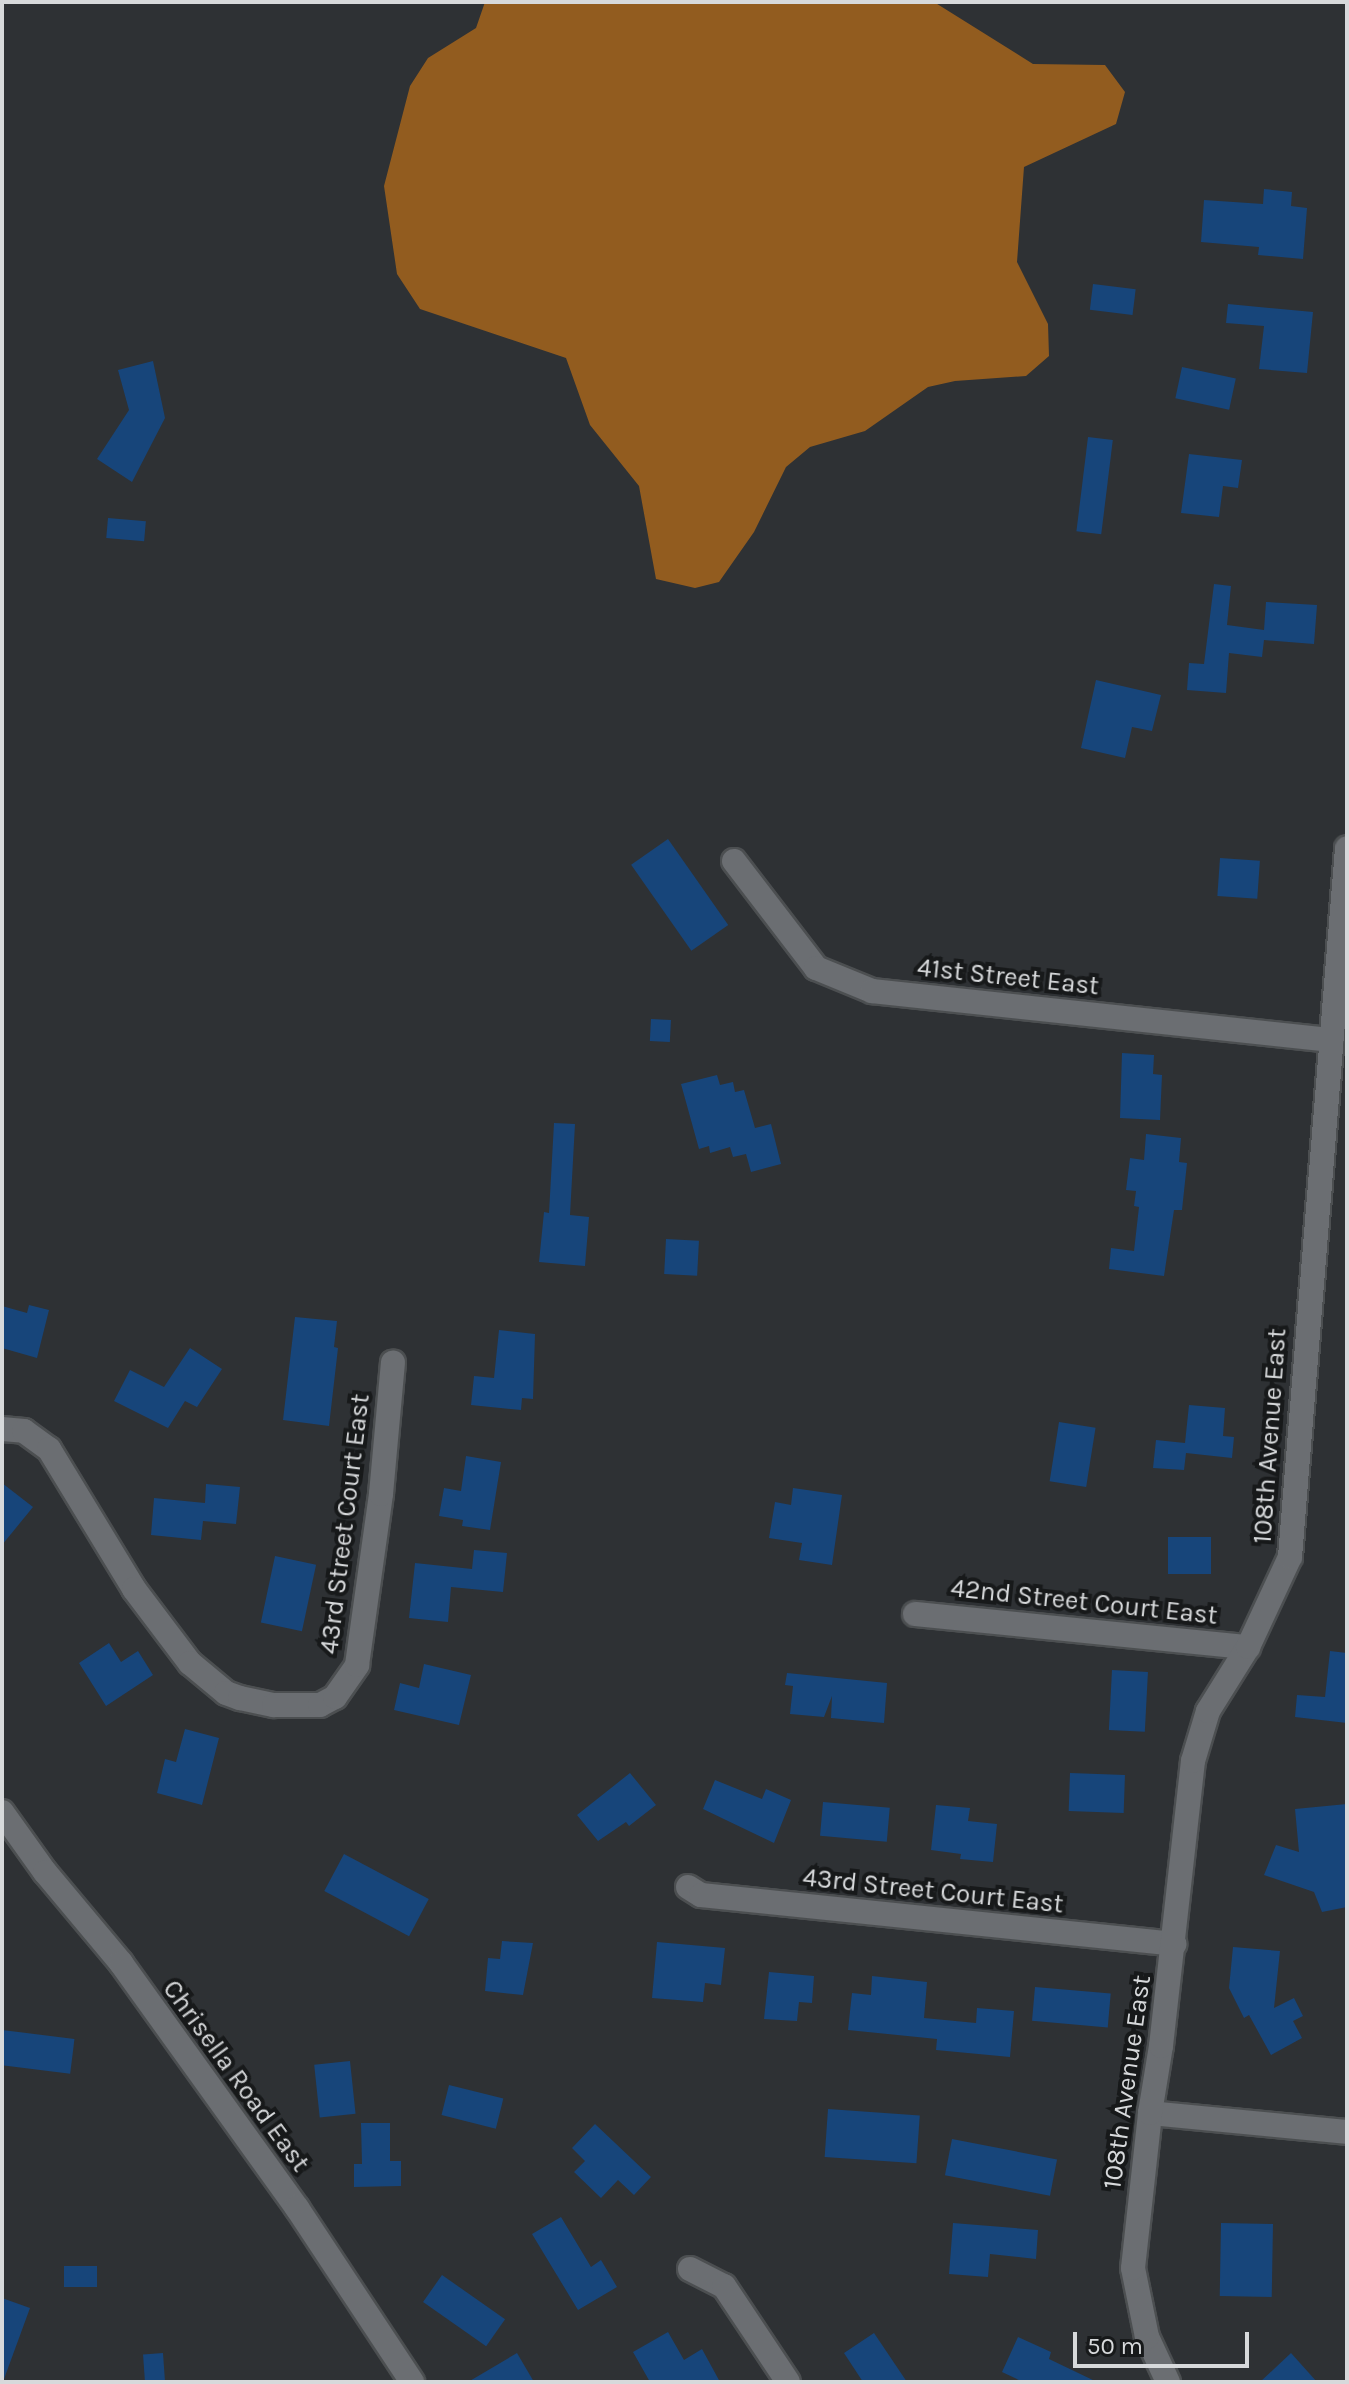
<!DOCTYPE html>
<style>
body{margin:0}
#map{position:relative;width:1349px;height:2384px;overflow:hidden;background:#2e3134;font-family:Karla,sans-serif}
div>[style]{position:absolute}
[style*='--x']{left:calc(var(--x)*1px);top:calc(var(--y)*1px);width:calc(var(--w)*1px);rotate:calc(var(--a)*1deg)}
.forest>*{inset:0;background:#925c1f}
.building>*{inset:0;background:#17457a;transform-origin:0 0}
.roads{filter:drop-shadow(2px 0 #4c4f51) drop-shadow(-2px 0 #4c4f51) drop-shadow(0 2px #4c4f51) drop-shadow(0 -2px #4c4f51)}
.minor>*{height:24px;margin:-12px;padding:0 12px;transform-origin:12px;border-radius:12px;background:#6b6e72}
span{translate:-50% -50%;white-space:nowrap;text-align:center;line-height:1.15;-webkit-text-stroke:8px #17191a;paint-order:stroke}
.street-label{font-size:26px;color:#d7d9db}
.frame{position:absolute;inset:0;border:4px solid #d7d9db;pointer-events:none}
.scale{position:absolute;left:1073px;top:2332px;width:176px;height:36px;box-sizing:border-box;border:4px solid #d7d9db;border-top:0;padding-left:10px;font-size:24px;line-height:28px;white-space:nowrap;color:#d7d9db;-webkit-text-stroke:6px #17191a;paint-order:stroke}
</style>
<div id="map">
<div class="forest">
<i style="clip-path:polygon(485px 2px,934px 2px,1033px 64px,1105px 65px,1125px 92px,1116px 124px,1024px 167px,1017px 262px,1048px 324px,1049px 356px,1026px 376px,955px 381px,928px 387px,865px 431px,810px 447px,786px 467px,754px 532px,719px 582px,695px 588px,656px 579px,639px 486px,590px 425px,566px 358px,420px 309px,397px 274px,384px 186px,410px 86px,428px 58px,476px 28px)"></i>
</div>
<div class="building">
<i style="clip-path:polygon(1264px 189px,1292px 192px,1291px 206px,1307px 208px,1303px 259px,1258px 255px,1259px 247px,1201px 242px,1204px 200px,1263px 204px)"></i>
<i style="left:1093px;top:284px;width:43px;height:26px;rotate:7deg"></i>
<i style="clip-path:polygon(1228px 304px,1313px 312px,1307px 373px,1259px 369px,1264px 326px,1226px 323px)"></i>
<i style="clip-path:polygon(153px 361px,165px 418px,132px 482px,97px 459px,129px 410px,118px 370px)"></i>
<i style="left:1182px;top:367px;width:55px;height:32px;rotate:12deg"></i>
<i style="left:1088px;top:437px;width:25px;height:95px;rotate:7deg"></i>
<i style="clip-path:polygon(1189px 454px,1242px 460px,1238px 488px,1223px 486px,1219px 517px,1181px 513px)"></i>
<i style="left:108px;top:518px;width:38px;height:20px;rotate:5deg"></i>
<i style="clip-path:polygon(1214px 584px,1231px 586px,1227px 625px,1264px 630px,1266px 602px,1317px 605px,1314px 644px,1264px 640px,1262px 657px,1229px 653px,1226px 693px,1187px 690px,1189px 663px,1204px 664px)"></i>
<i style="clip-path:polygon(1096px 680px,1161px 695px,1152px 731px,1132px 727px,1125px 758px,1081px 748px)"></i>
<i style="left:668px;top:839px;width:105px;height:45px;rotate:55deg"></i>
<i style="left:1220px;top:858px;width:40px;height:38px;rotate:4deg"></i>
<i style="left:651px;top:1019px;width:20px;height:22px;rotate:3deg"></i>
<i style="clip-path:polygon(1122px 1053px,1154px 1055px,1153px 1074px,1162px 1075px,1160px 1120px,1120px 1118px)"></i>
<i style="clip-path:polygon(717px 1075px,720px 1085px,733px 1082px,735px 1092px,744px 1090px,755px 1128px,771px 1124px,781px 1164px,751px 1172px,746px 1154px,733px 1157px,730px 1147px,710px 1153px,709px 1146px,699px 1149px,681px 1084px)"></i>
<i style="clip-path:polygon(554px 1123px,575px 1124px,570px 1215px,589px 1217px,585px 1266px,539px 1262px,544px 1212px,549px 1213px)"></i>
<i style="clip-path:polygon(1146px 1134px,1181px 1138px,1179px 1162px,1187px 1163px,1182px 1210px,1174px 1210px,1164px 1276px,1109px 1269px,1111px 1248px,1134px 1251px,1139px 1207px,1134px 1206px,1136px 1191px,1126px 1190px,1130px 1158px,1144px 1160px)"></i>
<i style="left:666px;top:1239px;width:33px;height:35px;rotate:3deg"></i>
<i style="clip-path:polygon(29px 1305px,49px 1310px,37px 1358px,2px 1348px,2px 1306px,27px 1313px)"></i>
<i style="clip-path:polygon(295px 1317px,337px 1321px,334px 1347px,338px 1348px,329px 1426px,283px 1420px)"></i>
<i style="clip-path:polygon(499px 1330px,535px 1334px,533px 1399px,522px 1398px,521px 1410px,471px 1405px,474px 1376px,494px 1378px)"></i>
<i style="clip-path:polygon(190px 1348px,222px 1369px,197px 1407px,185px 1401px,168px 1428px,114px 1401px,130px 1370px,164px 1387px)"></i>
<i style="clip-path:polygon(1189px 1405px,1225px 1408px,1223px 1436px,1234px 1437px,1232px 1458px,1186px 1453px,1184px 1470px,1153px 1468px,1156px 1440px,1185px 1443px)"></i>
<i style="left:1059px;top:1422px;width:37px;height:60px;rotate:9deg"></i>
<i style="clip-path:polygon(466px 1456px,501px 1462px,490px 1530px,462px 1526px,463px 1520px,439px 1516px,444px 1488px,461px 1491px)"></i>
<i style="clip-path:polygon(2px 1483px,33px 1507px,2px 1545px)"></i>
<i style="clip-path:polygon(206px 1484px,240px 1487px,236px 1524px,203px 1521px,201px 1540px,151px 1535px,154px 1498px,205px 1503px)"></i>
<i style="clip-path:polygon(793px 1488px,842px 1495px,832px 1565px,799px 1560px,802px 1543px,769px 1538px,775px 1502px,791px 1505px)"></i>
<i style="left:1168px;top:1537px;width:43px;height:37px"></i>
<i style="clip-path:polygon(474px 1550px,507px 1553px,503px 1592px,451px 1587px,448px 1622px,409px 1618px,415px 1563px,472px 1569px)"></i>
<i style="left:275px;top:1556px;width:42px;height:68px;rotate:12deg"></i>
<i style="clip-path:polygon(109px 1643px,121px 1662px,138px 1651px,153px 1675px,106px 1706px,79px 1663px)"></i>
<i style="clip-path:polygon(1330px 1651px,1347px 1653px,1347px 1723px,1295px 1717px,1297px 1695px,1325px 1697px)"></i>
<i style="clip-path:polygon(424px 1664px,471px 1675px,459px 1725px,394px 1710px,400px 1683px,419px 1688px)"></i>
<i style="left:1112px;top:1670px;width:36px;height:60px;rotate:3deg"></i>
<i style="clip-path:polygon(787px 1673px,887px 1683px,884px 1723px,831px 1718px,832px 1696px,824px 1717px,790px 1714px,793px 1686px,785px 1685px)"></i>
<i style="clip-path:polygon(185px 1729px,219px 1738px,202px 1805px,157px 1793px,165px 1759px,176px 1762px)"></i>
<i style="clip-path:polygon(630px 1773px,656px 1805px,629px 1826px,626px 1822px,598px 1841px,577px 1815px)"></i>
<i style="left:1070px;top:1773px;width:55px;height:38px;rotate:2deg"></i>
<i style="clip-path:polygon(715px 1780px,762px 1799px,766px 1789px,791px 1800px,774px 1843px,703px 1809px)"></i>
<i style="left:823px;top:1802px;width:67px;height:34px;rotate:5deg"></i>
<i style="clip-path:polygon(1347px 1804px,1347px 1907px,1322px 1912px,1314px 1892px,1264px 1875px,1276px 1845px,1299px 1852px,1295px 1809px)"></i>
<i style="clip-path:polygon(936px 1805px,970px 1808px,968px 1821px,997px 1824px,993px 1862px,960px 1859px,961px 1854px,931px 1850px)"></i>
<i style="left:344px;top:1854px;width:96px;height:42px;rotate:28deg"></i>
<i style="clip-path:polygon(502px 1941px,533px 1943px,523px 1995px,485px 1991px,488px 1958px,500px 1959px)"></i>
<i style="clip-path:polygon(657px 1942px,725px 1948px,721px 1985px,705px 1983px,703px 2002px,652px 1998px)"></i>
<i style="clip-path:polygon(1233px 1947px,1280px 1951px,1274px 2008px,1294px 1998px,1303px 2016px,1293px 2021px,1302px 2038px,1271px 2055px,1249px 2015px,1244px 2018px,1229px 1988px)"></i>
<i style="clip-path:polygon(769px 1972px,814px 1976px,812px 2003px,799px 2002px,797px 2021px,764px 2019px)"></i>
<i style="clip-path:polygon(872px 1976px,927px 1982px,924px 2018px,976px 2023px,977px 2008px,1014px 2011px,1010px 2057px,936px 2050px,937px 2039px,848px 2030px,852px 1993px,871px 1995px)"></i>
<i style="left:1035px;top:1987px;width:76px;height:34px;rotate:5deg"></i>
<i style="left:2px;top:2030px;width:73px;height:35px;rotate:7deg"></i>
<i style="left:350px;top:2061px;width:53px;height:36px;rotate:84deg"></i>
<i style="left:449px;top:2085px;width:56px;height:31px;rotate:14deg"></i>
<i style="left:828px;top:2109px;width:92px;height:48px;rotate:4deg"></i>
<i style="clip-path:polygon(361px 2123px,390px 2123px,390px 2161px,401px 2161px,401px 2186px,354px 2187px,354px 2164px,362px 2164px)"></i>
<i style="clip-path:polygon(595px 2124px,651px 2177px,634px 2195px,618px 2180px,601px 2198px,574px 2172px,585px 2161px,572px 2148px)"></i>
<i style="left:952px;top:2139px;width:107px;height:37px;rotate:11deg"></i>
<i style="clip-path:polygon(561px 2217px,591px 2267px,601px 2260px,617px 2287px,578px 2310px,532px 2234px)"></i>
<i style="clip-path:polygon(953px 2223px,1038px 2230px,1036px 2259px,990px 2254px,988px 2277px,949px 2274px)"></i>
<i style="left:1221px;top:2223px;width:52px;height:73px;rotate:1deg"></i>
<i style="left:97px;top:2266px;width:21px;height:33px;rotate:90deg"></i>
<i style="left:442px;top:2275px;width:77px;height:33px;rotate:35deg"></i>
<i style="clip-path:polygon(2px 2298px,30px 2308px,4px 2379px,2px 2378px)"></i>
<i style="clip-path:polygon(668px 2332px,684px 2360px,702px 2349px,720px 2382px,650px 2382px,633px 2352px)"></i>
<i style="clip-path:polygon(874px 2333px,907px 2382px,863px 2382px,844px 2353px)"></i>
<i style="clip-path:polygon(1018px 2337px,1051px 2352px,1049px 2359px,1097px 2382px,1023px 2382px,1002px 2372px)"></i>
<i style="left:163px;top:2353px;width:28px;height:20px;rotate:86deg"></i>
<i style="clip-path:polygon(517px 2353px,534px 2382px,468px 2382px)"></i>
<i style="clip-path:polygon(1291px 2353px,1317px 2382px,1260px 2382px)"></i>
</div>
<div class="roads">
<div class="minor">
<i style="--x:734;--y:861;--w:135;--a:52.5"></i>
<i style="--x:816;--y:968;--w:61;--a:22.3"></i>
<i style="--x:872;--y:991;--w:462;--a:6.1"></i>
<i style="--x:2;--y:1429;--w:22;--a:5"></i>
<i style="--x:24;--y:1431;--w:31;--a:36"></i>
<i style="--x:49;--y:1449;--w:164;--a:58.7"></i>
<i style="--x:134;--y:1589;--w:93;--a:52.9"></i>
<i style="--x:190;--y:1663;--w:47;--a:39.8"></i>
<i style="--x:226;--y:1693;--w:15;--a:20"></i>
<i style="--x:240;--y:1698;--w:35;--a:12"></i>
<i style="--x:274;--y:1705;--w:46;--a:0"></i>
<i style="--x:320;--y:1705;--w:17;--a:-28"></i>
<i style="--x:335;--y:1697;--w:39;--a:-55"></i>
<i style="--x:357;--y:1665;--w:173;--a:-82"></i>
<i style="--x:381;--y:1494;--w:132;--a:-84.8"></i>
<i style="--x:915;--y:1614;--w:335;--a:5.7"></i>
<i style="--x:2;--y:1812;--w:74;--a:54.4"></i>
<i style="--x:45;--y:1872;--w:119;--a:50.1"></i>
<i style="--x:121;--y:1963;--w:302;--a:54.3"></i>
<i style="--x:297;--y:2208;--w:209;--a:56.5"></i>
<i style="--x:688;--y:1887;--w:15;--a:32"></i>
<i style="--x:701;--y:1895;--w:476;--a:5.9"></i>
<i style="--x:1150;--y:2113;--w:198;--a:5.5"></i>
<i style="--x:690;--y:2269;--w:38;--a:27"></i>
<i style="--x:724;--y:2286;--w:115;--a:56.3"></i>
<i style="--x:1168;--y:2382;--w:50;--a:-115"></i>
<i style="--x:1147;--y:2337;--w:70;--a:-101.5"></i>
<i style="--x:1133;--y:2268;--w:156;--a:-83.7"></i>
<i style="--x:1150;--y:2113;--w:68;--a:-80.7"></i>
<i style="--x:1161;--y:2046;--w:287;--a:-83.6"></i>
<i style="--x:1193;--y:1761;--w:52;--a:-73.3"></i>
<i style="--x:1208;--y:1711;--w:75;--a:-58"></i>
<i style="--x:1248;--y:1647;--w:99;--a:-65"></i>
<i style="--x:1290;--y:1557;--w:711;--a:-85.4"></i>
</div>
</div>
<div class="street-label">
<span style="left:1008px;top:977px;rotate:6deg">41st Street East</span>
<span style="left:1270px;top:1436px;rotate:-86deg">108th Avenue East</span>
<span style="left:345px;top:1524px;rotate:-83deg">43rd Street Court East</span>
<span style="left:1084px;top:1602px;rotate:6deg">42nd Street Court East</span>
<span style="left:933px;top:1891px;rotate:6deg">43rd Street Court East</span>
<span style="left:236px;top:2076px;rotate:54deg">Chrisella Road East</span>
<span style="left:1127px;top:2082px;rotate:-82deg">108th Avenue East</span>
</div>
<div class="frame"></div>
<div class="scale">50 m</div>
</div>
